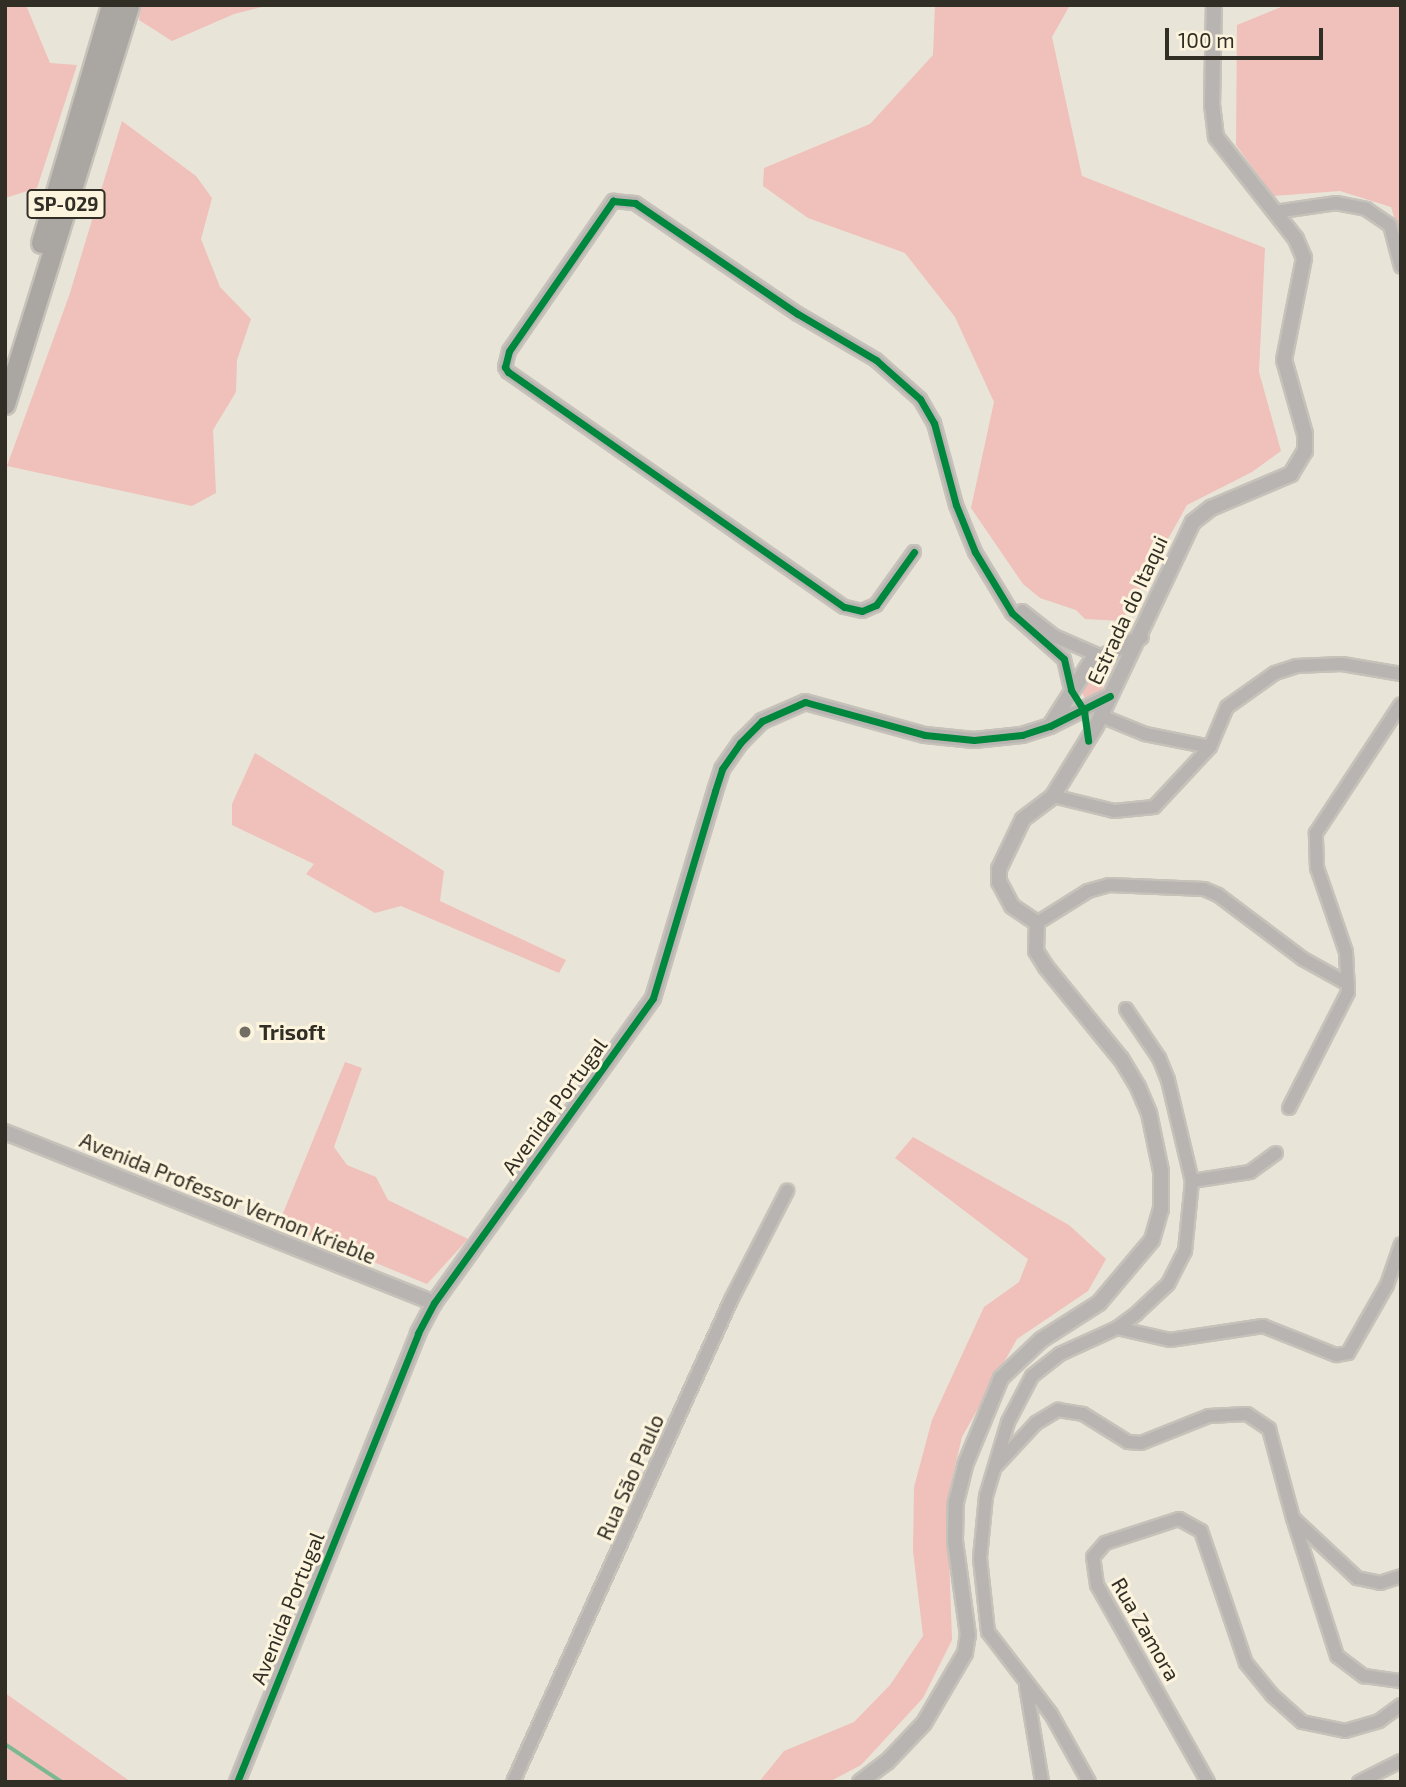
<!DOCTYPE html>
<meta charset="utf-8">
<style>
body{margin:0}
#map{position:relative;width:1406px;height:1787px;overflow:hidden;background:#e9e4d8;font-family:"Exo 2",sans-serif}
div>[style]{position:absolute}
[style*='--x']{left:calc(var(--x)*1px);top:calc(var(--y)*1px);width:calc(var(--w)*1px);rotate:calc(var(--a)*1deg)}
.green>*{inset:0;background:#f0c0ba}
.stream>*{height:3.5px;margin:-1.75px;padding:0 1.75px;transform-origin:1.75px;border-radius:1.75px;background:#7bb790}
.roads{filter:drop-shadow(2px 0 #c6c2ba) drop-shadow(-2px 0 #c6c2ba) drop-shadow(0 2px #c6c2ba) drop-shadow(0 -2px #c6c2ba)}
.minor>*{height:12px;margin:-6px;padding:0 6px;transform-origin:6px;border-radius:6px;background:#b8b4b1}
.tertiary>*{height:14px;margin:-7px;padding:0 7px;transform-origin:7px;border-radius:7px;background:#b8b4b1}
.trunk>*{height:19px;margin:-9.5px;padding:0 9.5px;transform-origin:9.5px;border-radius:9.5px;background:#aaa6a1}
.cycleway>*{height:7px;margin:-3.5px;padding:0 3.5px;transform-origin:3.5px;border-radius:3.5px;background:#00873e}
.dots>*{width:19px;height:19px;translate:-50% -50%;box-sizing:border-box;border:4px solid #fdf4de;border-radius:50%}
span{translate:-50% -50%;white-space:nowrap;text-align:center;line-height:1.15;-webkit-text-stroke:6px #fdf4de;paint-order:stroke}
.shield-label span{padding:2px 5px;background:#fdf4de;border:2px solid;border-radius:5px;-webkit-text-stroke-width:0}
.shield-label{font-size:19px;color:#312e26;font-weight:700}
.street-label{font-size:21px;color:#312e26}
.poi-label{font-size:21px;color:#312e26;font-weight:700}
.left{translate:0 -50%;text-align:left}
.frame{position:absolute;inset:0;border:7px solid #312e26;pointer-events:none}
.scale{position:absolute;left:1165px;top:28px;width:158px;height:32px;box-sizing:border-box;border:4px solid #312e26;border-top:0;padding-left:9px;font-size:21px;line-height:24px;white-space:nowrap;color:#312e26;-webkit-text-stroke:5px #fdf4de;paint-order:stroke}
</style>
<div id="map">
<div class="green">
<i style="clip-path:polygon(5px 5px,26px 5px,50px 63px,77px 65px,37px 188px,5px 198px)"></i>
<i style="clip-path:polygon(140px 5px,270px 5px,234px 14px,172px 41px,139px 20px)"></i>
<i style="clip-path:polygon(935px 5px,1070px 5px,1052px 37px,1082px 176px,1265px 248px,1259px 372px,1281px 451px,1252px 472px,1187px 505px,1122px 621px,1085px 619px,1076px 610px,1040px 598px,1023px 584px,971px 508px,994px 402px,955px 317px,905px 253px,808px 218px,763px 186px,764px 168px,870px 124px,933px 55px)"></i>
<i style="clip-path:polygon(1286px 5px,1401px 5px,1401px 239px,1391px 207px,1340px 191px,1273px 196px,1236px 145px,1237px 25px)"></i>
<i style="clip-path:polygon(122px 121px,196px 176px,212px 198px,201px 239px,220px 287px,251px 319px,237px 360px,236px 392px,213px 430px,216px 493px,192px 506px,7px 466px,69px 296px)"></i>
<i style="clip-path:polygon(1103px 671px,1107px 677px,1100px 694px,1085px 699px,1080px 688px,1090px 673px)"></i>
<i style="clip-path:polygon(255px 753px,444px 871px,440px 901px,566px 960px,559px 973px,401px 906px,375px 913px,306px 874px,314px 864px,232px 825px,232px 804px)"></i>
<i style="clip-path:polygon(345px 1062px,362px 1068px,334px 1147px,347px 1165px,376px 1177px,388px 1200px,468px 1239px,427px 1284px,279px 1223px)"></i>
<i style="clip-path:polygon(913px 1137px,1069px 1225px,1106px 1259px,1088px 1291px,1017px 1339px,962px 1437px,952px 1479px,948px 1529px,952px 1640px,923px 1698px,861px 1765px,829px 1782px,759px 1782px,784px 1751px,854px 1722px,890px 1685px,923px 1636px,913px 1551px,914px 1487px,932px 1420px,984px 1307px,1019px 1282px,1028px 1259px,895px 1158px)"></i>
<i style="clip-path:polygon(5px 1693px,131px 1782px,5px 1782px)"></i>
</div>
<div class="stream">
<i style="--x:5;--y:1744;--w:69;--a:33.7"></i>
</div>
<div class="roads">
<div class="minor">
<i style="--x:1275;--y:212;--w:62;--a:-8.4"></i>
<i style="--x:1336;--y:203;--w:31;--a:11"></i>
<i style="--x:1366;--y:209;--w:29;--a:34"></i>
<i style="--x:1390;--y:225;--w:43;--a:75.3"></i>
<i style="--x:914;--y:552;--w:65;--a:125.6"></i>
<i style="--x:876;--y:605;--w:15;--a:157"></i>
<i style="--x:862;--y:611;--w:18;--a:-167"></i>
<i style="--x:844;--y:607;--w:410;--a:-145"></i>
<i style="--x:508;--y:372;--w:6;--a:-121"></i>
<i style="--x:505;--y:367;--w:16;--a:-76"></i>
<i style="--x:509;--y:351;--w:183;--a:-55.3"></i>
<i style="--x:613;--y:201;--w:22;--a:5"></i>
<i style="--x:635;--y:203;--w:197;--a:34.3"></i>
<i style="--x:798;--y:314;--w:91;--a:30.5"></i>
<i style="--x:876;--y:360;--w:59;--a:41.6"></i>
<i style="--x:920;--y:399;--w:28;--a:60"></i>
<i style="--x:934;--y:423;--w:85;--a:75"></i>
<i style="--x:956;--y:505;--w:51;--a:68"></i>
<i style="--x:975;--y:552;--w:71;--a:58.8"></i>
<i style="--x:1012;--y:613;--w:69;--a:41.5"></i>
<i style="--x:1064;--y:659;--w:32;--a:77"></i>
<i style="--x:1022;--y:611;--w:41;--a:38"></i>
<i style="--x:1054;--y:636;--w:50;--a:23.5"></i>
<i style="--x:1101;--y:716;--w:48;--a:22.2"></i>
<i style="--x:1145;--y:734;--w:66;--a:11.3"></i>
<i style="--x:1053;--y:796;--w:63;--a:13.8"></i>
<i style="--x:1114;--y:811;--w:40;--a:-5.7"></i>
<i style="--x:1154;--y:807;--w:82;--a:-47"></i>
<i style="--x:1210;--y:747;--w:43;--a:-67"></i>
<i style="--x:1227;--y:707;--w:59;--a:-35.3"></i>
<i style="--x:1275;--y:673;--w:22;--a:-18"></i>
<i style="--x:1296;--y:666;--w:46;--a:-2.5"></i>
<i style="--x:1342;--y:664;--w:60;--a:9.6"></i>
<i style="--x:1037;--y:923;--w:60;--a:-32.1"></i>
<i style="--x:1088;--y:891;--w:22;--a:-16"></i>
<i style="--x:1109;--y:885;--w:95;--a:2.4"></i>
<i style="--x:1204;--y:889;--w:15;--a:23"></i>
<i style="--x:1218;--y:895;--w:106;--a:37"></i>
<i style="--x:1303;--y:959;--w:51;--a:29.1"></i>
<i style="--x:1289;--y:1108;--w:130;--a:-63"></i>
<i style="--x:1348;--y:992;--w:40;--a:-92.9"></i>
<i style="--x:1346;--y:952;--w:89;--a:-109"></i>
<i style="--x:1317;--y:868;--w:35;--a:-92"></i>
<i style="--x:1316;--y:833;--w:154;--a:-56.6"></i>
<i style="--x:1192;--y:1181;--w:59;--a:-8.8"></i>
<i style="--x:1250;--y:1172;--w:32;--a:-36"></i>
<i style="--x:1117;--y:1328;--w:54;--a:12.8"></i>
<i style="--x:1170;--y:1340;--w:94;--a:-8.6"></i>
<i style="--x:1263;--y:1326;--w:79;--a:21.7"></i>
<i style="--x:1336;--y:1355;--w:12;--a:-9"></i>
<i style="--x:1348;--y:1353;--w:78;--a:-60.2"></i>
<i style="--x:1387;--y:1285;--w:43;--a:-71.1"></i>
<i style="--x:997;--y:1465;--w:57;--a:-47.1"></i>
<i style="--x:1036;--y:1423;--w:26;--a:-31"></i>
<i style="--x:1058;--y:1410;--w:25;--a:9"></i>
<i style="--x:1083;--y:1414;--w:53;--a:31.9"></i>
<i style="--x:1128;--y:1442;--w:13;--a:4"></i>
<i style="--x:1141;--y:1443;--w:73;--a:-21.7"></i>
<i style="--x:1209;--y:1416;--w:38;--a:-3"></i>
<i style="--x:1247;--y:1414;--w:27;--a:34"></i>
<i style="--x:1269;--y:1429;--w:92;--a:74.9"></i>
<i style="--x:1293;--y:1518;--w:88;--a:43.2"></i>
<i style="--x:1357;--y:1578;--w:24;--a:12"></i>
<i style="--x:1380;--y:1583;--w:22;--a:-18"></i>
<i style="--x:1293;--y:1518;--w:145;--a:72.3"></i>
<i style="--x:1337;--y:1656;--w:34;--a:37"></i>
<i style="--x:1364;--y:1676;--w:37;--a:8"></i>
<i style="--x:1026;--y:1686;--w:97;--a:80.5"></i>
<i style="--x:513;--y:1782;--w:529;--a:-65.66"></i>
<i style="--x:731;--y:1300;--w:123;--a:-62.8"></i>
<i style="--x:1089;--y:1782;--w:78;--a:-119.2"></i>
<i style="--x:1051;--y:1714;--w:103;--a:-127.5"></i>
<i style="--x:988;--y:1632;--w:74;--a:-96.2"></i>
<i style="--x:980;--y:1558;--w:62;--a:-84.5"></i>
<i style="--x:986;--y:1496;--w:77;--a:-73.4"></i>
<i style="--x:1008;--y:1422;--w:52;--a:-62.4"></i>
<i style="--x:1032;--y:1376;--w:36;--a:-38"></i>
<i style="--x:1060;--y:1354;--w:63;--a:-24.5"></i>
<i style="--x:1117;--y:1328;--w:24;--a:-36"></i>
<i style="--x:1136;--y:1314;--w:44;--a:-43.2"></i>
<i style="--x:1168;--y:1284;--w:37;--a:-63"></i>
<i style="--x:1185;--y:1251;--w:70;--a:-84.3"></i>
<i style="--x:1192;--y:1181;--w:104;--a:-103.4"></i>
<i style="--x:1168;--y:1080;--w:24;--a:-112"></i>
<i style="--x:1159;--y:1058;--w:59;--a:-124"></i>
<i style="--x:1208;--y:1782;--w:226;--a:-119.4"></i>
<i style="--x:1097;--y:1585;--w:28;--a:-98"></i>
<i style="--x:1093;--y:1557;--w:18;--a:-49"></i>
<i style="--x:1105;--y:1543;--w:78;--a:-18"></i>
<i style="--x:1179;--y:1519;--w:25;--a:29"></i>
<i style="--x:1201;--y:1531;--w:139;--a:71.2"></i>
<i style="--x:1246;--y:1663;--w:41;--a:50.9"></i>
<i style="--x:1272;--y:1695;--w:40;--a:42"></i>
<i style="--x:1302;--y:1722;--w:44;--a:11.8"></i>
<i style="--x:1345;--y:1731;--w:35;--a:-16"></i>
<i style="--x:1379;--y:1721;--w:27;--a:-36"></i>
<i style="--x:1359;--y:1782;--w:47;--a:-26.6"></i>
</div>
<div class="tertiary">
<i style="--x:1050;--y:726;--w:75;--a:-57.6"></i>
<i style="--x:1090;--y:663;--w:57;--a:-27"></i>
<i style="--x:5;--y:1132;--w:462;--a:21.7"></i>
<i style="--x:237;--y:1782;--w:484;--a:-68"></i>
<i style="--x:418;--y:1333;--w:34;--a:-62"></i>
<i style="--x:434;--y:1303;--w:375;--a:-54.3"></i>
<i style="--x:653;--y:998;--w:216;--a:-73.3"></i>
<i style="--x:715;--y:791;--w:23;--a:-72"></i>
<i style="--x:722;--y:769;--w:32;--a:-55"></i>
<i style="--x:740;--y:743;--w:31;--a:-45"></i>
<i style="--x:762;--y:721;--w:47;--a:-23.8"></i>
<i style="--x:805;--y:702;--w:124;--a:15.4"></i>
<i style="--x:925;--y:735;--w:49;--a:5.8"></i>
<i style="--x:974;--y:740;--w:48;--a:-5.9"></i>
<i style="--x:1022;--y:735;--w:29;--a:-18"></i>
<i style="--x:1050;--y:726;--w:67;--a:-26.6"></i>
<i style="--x:860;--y:1782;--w:34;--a:-37"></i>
<i style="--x:887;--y:1762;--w:54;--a:-46.5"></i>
<i style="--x:924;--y:1723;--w:81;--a:-59.6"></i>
<i style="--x:965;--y:1653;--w:18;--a:-81"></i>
<i style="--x:968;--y:1635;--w:95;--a:-97.9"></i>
<i style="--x:955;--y:1541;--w:39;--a:-89"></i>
<i style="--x:956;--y:1502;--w:38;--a:-76"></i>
<i style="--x:965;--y:1465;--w:94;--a:-67.5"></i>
<i style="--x:1001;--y:1378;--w:55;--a:-43.5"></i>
<i style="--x:1041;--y:1340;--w:69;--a:-32.5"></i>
<i style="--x:1099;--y:1303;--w:82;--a:-49.9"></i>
<i style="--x:1152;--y:1240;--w:32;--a:-74"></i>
<i style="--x:1161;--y:1209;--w:38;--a:-90"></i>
<i style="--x:1161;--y:1171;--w:59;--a:-101.7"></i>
<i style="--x:1149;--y:1113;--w:28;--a:-113"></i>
<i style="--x:1138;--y:1087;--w:33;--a:-121"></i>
<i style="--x:1121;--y:1059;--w:119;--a:-129.2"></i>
<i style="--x:1046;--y:967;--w:19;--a:-122"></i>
<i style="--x:1036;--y:951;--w:28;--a:-88"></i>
<i style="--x:1037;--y:923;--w:30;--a:-146"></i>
<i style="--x:1012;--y:906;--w:27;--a:-118"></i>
<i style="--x:999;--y:882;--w:13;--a:-90"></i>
<i style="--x:999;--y:869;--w:55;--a:-64.4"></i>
<i style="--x:1023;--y:819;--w:38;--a:-37"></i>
<i style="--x:1053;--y:796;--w:82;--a:-58.4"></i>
<i style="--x:1096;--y:726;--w:226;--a:-64.6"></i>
<i style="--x:1193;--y:522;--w:23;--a:-38"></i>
<i style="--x:1211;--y:508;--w:87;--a:-23"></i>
<i style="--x:1291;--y:474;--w:27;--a:-59"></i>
<i style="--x:1305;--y:451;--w:17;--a:-90"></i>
<i style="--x:1305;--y:434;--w:77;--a:-105.8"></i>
<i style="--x:1284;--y:360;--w:104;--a:-78.9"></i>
<i style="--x:1304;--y:258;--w:21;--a:-113"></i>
<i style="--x:1296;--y:239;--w:130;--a:-128.1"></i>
<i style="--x:1216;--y:137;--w:31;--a:-97"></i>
<i style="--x:1212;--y:106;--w:101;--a:-88.9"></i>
</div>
<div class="trunk">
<i style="--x:41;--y:243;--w:248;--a:-73.6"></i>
<i style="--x:5;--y:404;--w:418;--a:-72.7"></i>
</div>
</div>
<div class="cycleway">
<i style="--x:914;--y:552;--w:65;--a:125.6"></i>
<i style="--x:876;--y:605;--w:15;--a:157"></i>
<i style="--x:862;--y:611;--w:18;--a:-167"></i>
<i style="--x:844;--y:607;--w:410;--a:-145"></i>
<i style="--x:508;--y:372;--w:6;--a:-121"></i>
<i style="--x:505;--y:367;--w:16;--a:-76"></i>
<i style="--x:509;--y:351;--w:183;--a:-55.3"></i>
<i style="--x:613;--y:201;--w:22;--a:5"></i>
<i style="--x:635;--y:203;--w:197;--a:34.3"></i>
<i style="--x:798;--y:314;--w:91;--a:30.5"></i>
<i style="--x:876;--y:360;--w:59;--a:41.6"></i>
<i style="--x:920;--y:399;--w:28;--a:60"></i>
<i style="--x:934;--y:423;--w:85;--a:75"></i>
<i style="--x:956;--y:505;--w:51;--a:68"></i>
<i style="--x:975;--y:552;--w:71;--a:58.8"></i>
<i style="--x:1012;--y:613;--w:69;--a:41.5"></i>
<i style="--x:1064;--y:659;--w:32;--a:77"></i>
<i style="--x:1071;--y:690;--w:25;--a:58"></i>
<i style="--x:1084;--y:711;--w:30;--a:82"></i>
<i style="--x:237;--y:1782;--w:484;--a:-68"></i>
<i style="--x:418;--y:1333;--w:34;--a:-62"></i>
<i style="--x:434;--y:1303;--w:375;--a:-54.3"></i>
<i style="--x:653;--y:998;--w:216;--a:-73.3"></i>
<i style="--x:715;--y:791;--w:23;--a:-72"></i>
<i style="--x:722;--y:769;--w:32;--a:-55"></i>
<i style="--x:740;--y:743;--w:31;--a:-45"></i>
<i style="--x:762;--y:721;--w:47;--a:-23.8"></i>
<i style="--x:805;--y:702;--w:124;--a:15.4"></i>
<i style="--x:925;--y:735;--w:49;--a:5.8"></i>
<i style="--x:974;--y:740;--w:48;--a:-5.9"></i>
<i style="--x:1022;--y:735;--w:29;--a:-18"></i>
<i style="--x:1050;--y:726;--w:67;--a:-26.6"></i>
</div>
<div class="dots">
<i style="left:245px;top:1032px;background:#716e64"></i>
</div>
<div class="shield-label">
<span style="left:66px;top:204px">SP-029</span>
</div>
<div class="street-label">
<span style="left:1127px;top:610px;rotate:-65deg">Estrada do Itaqui</span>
<span style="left:554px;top:1106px;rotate:-54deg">Avenida Portugal</span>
<span style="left:228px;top:1198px;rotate:22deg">Avenida Professor Vernon Krieble</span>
<span style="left:630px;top:1477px;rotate:-66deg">Rua São Paulo</span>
<span style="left:287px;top:1608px;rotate:-68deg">Avenida Portugal</span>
<span style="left:1146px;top:1629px;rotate:60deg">Rua Zamora</span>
</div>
<div class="poi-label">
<span class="left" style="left:259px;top:1032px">Trisoft</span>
</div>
<div class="frame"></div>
<div class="scale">100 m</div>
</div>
